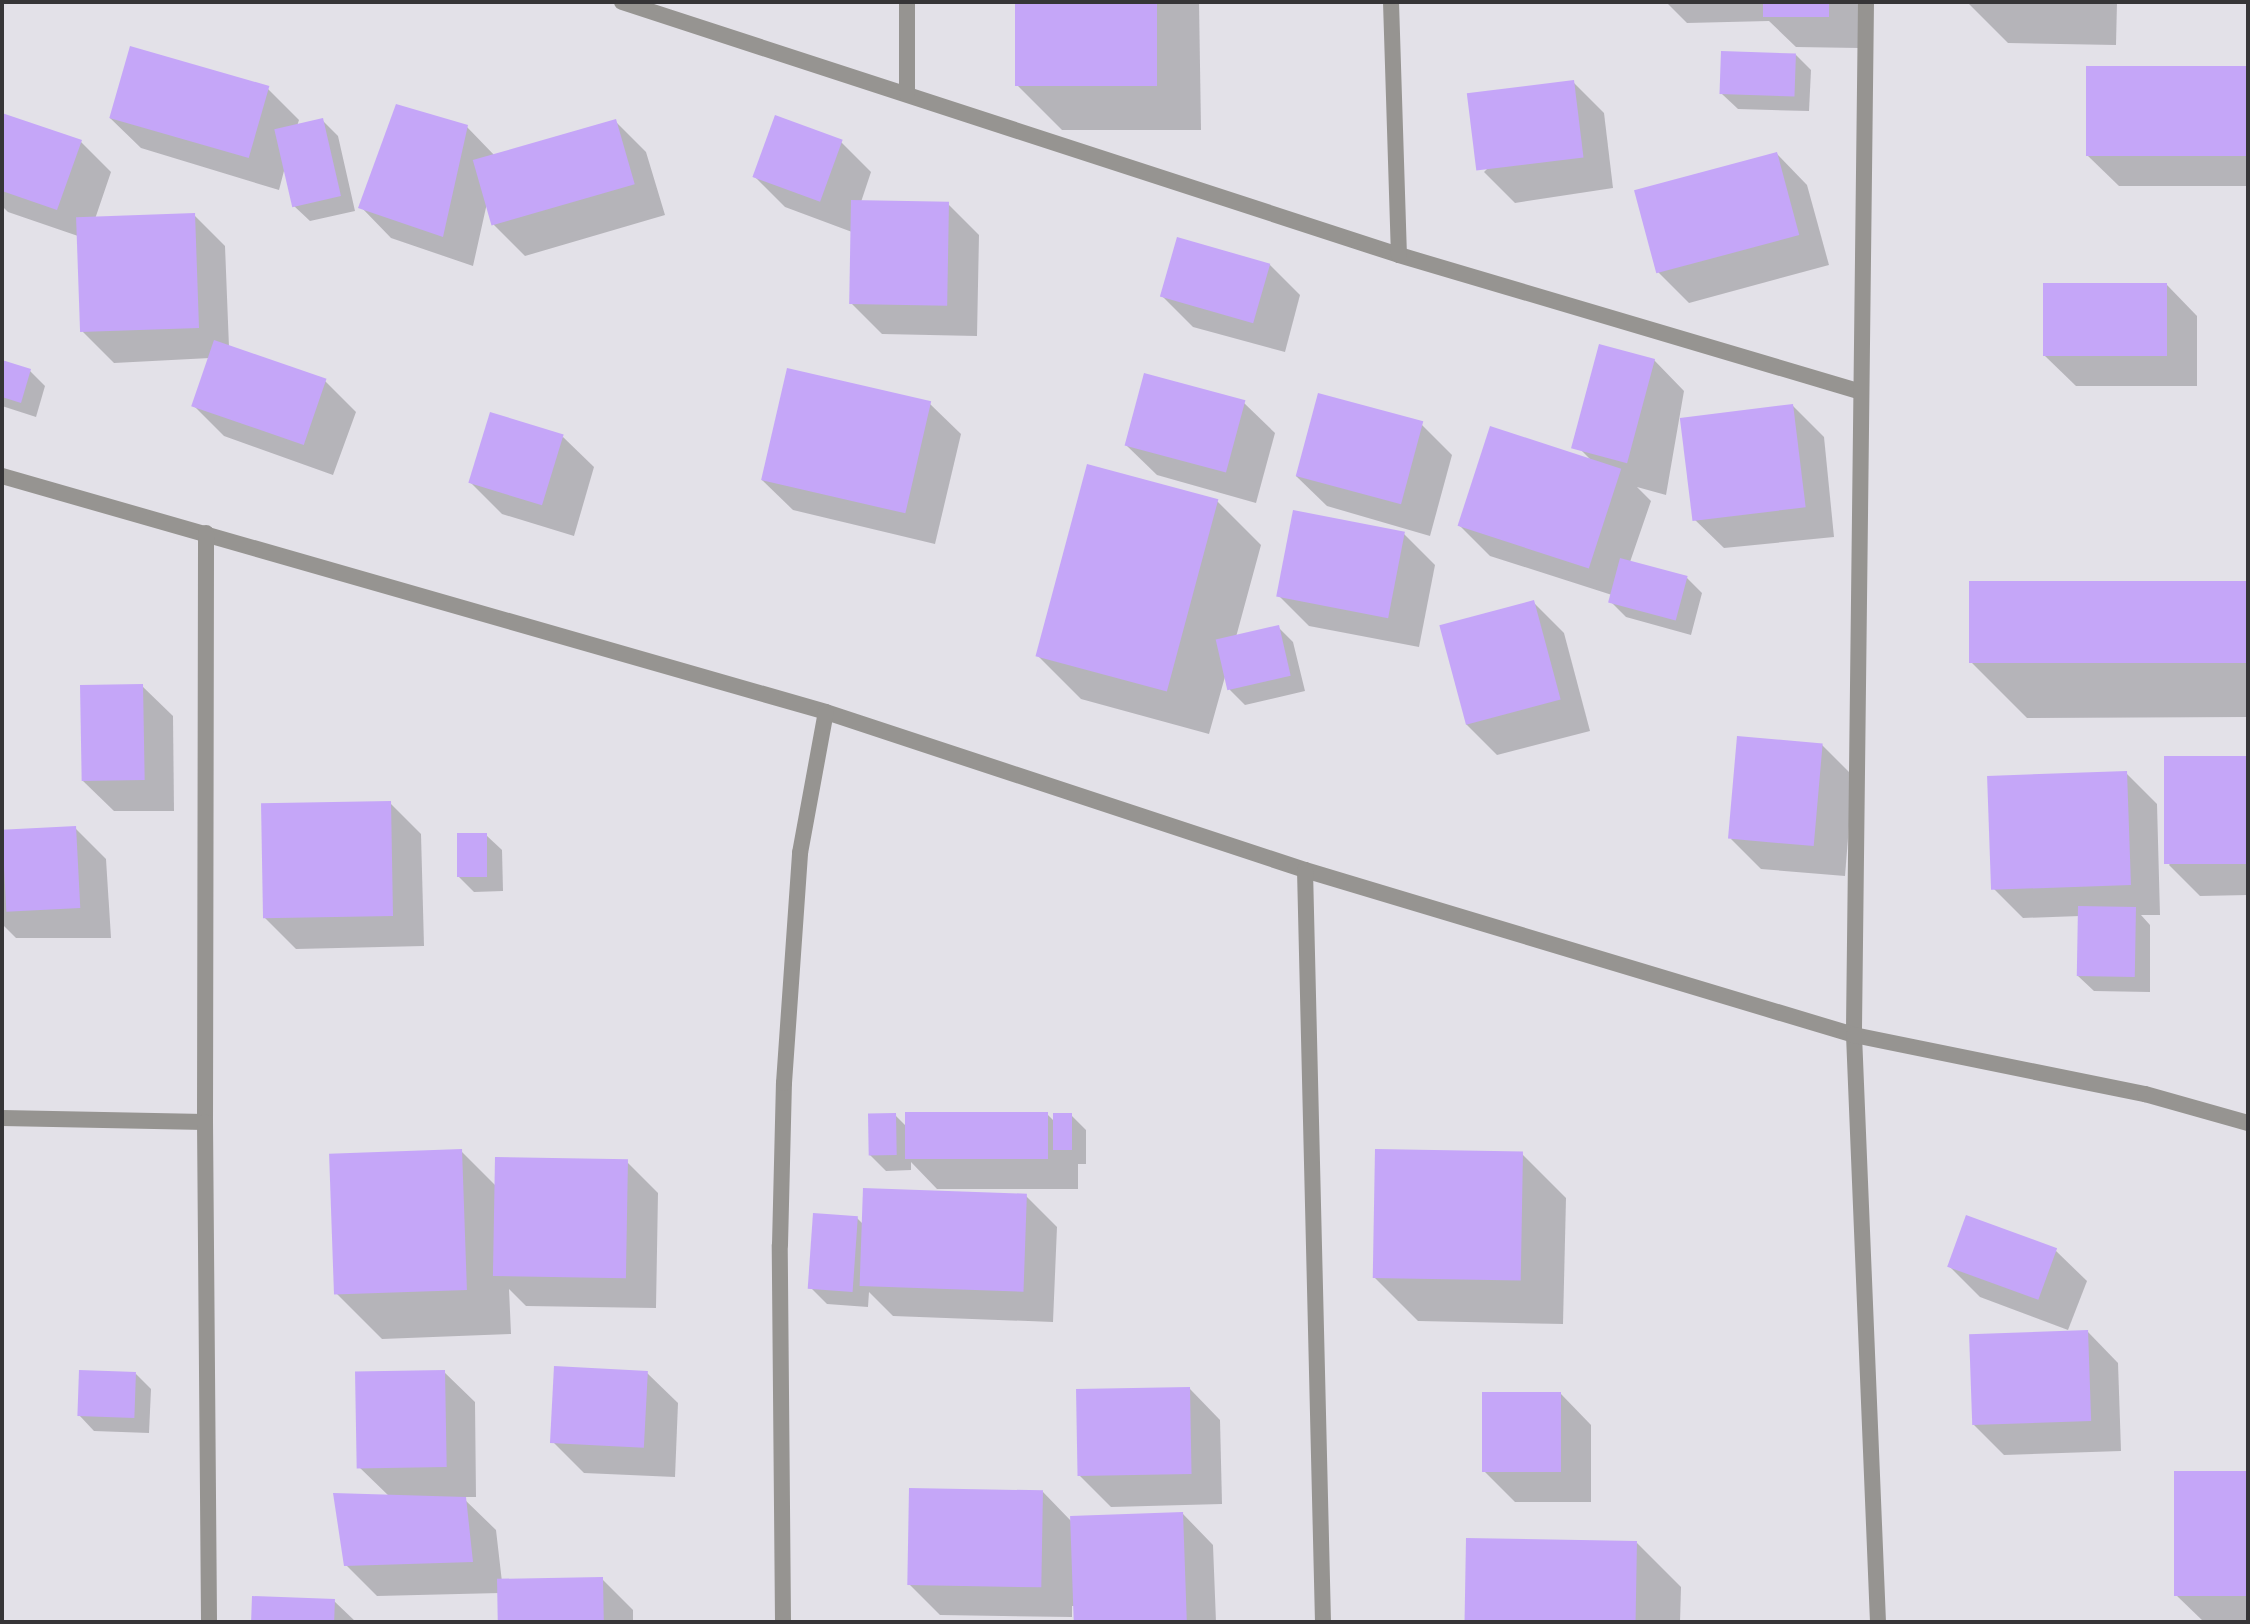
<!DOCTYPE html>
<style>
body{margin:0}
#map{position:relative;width:2250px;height:1624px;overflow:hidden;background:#e3e1e8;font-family:Arial,sans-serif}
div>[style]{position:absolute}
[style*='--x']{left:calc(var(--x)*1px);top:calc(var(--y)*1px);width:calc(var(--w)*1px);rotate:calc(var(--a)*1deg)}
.shadow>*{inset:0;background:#0003}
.building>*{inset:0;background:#c5a6f8;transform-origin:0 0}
.street>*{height:16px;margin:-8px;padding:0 8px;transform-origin:8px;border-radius:8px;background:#969491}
span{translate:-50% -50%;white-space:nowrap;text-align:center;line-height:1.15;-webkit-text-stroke:8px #fff;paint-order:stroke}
.frame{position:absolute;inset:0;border:4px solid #363537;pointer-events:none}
</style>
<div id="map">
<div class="shadow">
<i style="clip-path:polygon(1017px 2px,1199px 2px,1201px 130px,1062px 130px,1017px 85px)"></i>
<i style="clip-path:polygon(1666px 2px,1859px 2px,1859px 48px,1796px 47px,1769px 21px,1687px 23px)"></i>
<i style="clip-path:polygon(1967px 2px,2117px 2px,2116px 45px,2008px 43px)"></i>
<i style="clip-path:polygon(1796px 55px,1811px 70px,1809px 111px,1738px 109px,1722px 94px)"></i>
<i style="clip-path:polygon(2248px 68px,2248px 186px,2119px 186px,2088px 156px)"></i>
<i style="clip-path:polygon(1573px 82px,1604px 113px,1613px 188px,1515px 203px,1484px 172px)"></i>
<i style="clip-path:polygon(268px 89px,299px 120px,297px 126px,322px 120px,338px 136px,355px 211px,310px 221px,294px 206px,285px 167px,279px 190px,141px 148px,110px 118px)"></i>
<i style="clip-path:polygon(2px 115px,81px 142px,111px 172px,95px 219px,194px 215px,225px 246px,229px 347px,325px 381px,356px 412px,333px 475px,224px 436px,193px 405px,210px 358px,114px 363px,83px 332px,78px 236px,8px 212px,2px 206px)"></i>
<i style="clip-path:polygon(615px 121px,646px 152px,665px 215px,525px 256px,494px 225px,487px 203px,473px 266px,391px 238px,361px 207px,467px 127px,496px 157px)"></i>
<i style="clip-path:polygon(841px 142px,871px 172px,861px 202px,948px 204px,979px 235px,977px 336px,882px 334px,851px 303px,852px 232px,785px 207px,754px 176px)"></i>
<i style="clip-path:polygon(1777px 154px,1807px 185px,1829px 265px,1689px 303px,1658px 272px)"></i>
<i style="clip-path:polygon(1269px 264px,1300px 295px,1285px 352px,1193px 327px,1162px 296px)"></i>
<i style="clip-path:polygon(2167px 285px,2197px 316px,2197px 386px,2076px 386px,2045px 356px)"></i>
<i style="clip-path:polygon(1654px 360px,1684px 391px,1666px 495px,1637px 487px,1651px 501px,1630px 562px,1687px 578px,1702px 593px,1691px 635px,1626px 617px,1610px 601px,1612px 595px,1490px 556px,1459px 525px,1593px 462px,1581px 450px)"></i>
<i style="clip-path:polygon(2px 362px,30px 371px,45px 386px,36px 417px,2px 406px)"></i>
<i style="clip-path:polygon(1244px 403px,1275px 433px,1256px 503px,1157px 475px,1126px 445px)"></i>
<i style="clip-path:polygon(930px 404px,961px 434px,935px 544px,793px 510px,762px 480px)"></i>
<i style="clip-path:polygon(1793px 406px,1824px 437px,1834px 537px,1724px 548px,1693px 518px)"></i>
<i style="clip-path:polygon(1421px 424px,1452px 455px,1430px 536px,1327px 506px,1296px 476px)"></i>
<i style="clip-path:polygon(563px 437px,594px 467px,574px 536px,502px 514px,471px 483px)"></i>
<i style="clip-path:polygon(1217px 501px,1261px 545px,1236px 637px,1278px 627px,1293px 642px,1305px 691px,1245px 705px,1230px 690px,1226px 673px,1209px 734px,1081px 699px,1037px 655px)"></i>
<i style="clip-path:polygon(1404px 534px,1435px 565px,1419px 647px,1309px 626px,1278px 595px)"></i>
<i style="clip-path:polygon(2248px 583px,2248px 717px,2027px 718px,1971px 662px)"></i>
<i style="clip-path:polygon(1533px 602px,1564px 633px,1590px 731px,1497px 755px,1466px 724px)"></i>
<i style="clip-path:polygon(142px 686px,173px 716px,174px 811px,114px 811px,83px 781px)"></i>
<i style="clip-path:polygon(1822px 745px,1853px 776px,1845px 876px,1761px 869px,1731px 839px)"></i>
<i style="clip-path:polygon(2248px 758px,2248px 895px,2200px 896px,2169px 865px)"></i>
<i style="clip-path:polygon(2126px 773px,2157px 804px,2160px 915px,2141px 915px,2150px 925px,2150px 992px,2094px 991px,2078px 976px,2080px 916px,2023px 918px,1992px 887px)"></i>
<i style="clip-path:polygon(390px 803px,421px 834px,424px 946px,296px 949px,265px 918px)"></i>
<i style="clip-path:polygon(75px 828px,106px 859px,111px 938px,16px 938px,2px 924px,2px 831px)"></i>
<i style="clip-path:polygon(486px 835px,502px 850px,503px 891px,474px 892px,459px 877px)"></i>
<i style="clip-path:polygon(1047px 1114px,1055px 1122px,1071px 1115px,1086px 1130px,1086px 1164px,1078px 1164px,1078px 1189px,937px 1189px,911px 1162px,911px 1170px,886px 1171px,870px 1155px,895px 1115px,907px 1127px)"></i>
<i style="clip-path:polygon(461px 1151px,497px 1187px,627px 1162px,658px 1193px,656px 1308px,526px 1306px,509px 1289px,511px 1334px,382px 1339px,337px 1294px)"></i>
<i style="clip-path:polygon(1522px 1154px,1566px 1198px,1563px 1324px,1418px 1321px,1374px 1277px)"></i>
<i style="clip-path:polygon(1026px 1196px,1057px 1227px,1053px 1322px,893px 1316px,869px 1292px,868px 1307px,827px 1304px,811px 1288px,857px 1218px,864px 1225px)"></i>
<i style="clip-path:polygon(2056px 1251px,2087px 1281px,2068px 1330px,1980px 1297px,1949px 1266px)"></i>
<i style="clip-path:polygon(2088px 1332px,2118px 1363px,2121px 1451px,2004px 1455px,1973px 1424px)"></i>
<i style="clip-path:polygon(444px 1372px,475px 1402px,476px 1497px,462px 1497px,496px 1530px,502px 1582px,602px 1579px,633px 1610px,633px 1622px,500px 1622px,500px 1593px,377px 1596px,346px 1565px,390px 1497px,359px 1467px)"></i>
<i style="clip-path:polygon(647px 1373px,678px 1403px,675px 1477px,584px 1473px,553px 1442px)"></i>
<i style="clip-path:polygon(136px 1374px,151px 1389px,149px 1433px,94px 1431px,79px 1415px)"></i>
<i style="clip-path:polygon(1190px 1389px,1220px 1420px,1222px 1504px,1111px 1507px,1080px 1476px)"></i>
<i style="clip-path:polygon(1561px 1394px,1591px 1425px,1591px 1502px,1515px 1502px,1484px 1471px)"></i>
<i style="clip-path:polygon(2248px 1473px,2248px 1622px,2204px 1622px,2176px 1595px)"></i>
<i style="clip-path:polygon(1043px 1492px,1072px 1522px,1183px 1514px,1213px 1545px,1216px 1622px,1076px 1622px,1075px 1606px,1072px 1606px,1072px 1617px,940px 1615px,909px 1584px)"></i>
<i style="clip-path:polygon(1637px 1543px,1681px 1587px,1680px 1622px,1466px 1622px)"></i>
<i style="clip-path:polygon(334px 1601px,356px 1622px,252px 1622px)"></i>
</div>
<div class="building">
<i style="left:1015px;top:2px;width:142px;height:84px"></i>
<i style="left:1763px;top:2px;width:66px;height:15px"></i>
<i style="left:130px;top:46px;width:145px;height:75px;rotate:16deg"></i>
<i style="left:1721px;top:51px;width:75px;height:43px;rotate:2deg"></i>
<i style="left:2086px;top:66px;width:162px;height:90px"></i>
<i style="left:1574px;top:80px;width:78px;height:108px;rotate:83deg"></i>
<i style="clip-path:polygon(396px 104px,468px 125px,443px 237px,358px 208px)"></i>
<i style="clip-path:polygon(2px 113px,82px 140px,57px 210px,2px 191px)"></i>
<i style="left:775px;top:115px;width:72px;height:66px;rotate:20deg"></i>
<i style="left:323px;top:118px;width:80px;height:50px;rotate:77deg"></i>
<i style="left:616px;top:119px;width:68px;height:149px;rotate:74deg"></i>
<i style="left:1777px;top:152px;width:86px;height:148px;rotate:75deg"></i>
<i style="left:851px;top:200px;width:98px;height:104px;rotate:1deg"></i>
<i style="left:195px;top:213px;width:115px;height:119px;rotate:88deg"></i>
<i style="left:1177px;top:237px;width:97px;height:62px;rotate:16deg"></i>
<i style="left:2043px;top:283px;width:124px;height:73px"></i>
<i style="left:214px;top:340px;width:119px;height:70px;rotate:19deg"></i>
<i style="left:1599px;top:344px;width:58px;height:108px;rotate:15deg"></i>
<i style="clip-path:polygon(2px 360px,31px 369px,21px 403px,2px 397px)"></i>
<i style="left:787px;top:368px;width:148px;height:115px;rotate:13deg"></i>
<i style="left:1144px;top:373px;width:105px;height:75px;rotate:15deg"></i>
<i style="left:1318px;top:393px;width:109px;height:86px;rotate:15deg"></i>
<i style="left:1793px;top:404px;width:104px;height:114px;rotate:83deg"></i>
<i style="left:490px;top:412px;width:77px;height:74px;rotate:17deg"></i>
<i style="left:1490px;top:426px;width:138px;height:105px;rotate:18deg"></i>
<i style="left:1087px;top:464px;width:136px;height:199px;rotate:15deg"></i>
<i style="left:1293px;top:510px;width:114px;height:88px;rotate:11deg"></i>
<i style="left:1620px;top:558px;width:70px;height:46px;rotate:15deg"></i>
<i style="left:1969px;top:581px;width:279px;height:82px"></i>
<i style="left:1534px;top:600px;width:103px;height:98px;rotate:75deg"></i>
<i style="left:1279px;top:625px;width:52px;height:65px;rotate:77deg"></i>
<i style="left:143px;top:684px;width:96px;height:63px;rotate:89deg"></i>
<i style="left:1737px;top:736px;width:86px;height:103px;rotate:5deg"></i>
<i style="left:2248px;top:756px;width:108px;height:84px;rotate:90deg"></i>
<i style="left:2127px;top:771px;width:114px;height:140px;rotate:88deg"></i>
<i style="left:391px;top:801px;width:115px;height:130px;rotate:89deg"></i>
<i style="left:76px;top:826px;width:82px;height:74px;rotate:87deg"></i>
<i style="left:457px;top:833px;width:30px;height:44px"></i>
<i style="left:2078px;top:906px;width:58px;height:70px;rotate:1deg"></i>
<i style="left:905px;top:1112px;width:143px;height:47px"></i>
<i style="left:896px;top:1113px;width:42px;height:28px;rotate:89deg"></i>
<i style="left:1053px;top:1113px;width:19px;height:37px"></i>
<i style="left:462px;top:1149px;width:141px;height:133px;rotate:88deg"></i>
<i style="left:1375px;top:1149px;width:148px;height:129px;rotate:1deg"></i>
<i style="left:495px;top:1157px;width:133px;height:119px;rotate:1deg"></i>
<i style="left:863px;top:1188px;width:164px;height:98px;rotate:2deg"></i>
<i style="left:813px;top:1213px;width:45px;height:76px;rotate:4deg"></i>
<i style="left:1966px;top:1215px;width:97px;height:55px;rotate:20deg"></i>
<i style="left:2088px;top:1330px;width:91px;height:119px;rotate:88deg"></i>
<i style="left:554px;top:1366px;width:94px;height:77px;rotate:3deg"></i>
<i style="left:79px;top:1370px;width:57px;height:46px;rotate:2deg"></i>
<i style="left:445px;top:1370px;width:97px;height:90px;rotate:89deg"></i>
<i style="left:1190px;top:1387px;width:87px;height:114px;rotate:89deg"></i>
<i style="left:1482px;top:1392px;width:79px;height:80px"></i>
<i style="left:2174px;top:1471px;width:74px;height:125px"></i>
<i style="left:909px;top:1488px;width:134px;height:97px;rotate:1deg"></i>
<i style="clip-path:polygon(333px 1493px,466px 1497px,473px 1562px,344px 1566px)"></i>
<i style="left:1183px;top:1512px;width:110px;height:113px;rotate:88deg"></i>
<i style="left:1466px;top:1538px;width:171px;height:84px;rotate:1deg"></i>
<i style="left:603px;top:1577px;width:45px;height:106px;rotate:89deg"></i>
<i style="left:252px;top:1596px;width:83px;height:26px;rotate:2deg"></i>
</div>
<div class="street">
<i style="--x:622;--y:2;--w:817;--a:18.04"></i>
<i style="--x:1399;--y:255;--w:480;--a:16.5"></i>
<i style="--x:907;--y:2;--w:92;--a:90"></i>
<i style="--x:1391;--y:2;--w:253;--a:88.2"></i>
<i style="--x:1866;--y:2;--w:1033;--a:90.67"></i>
<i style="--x:1854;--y:1035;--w:587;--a:87.66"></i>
<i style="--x:2;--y:476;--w:857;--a:15.98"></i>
<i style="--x:826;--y:712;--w:504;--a:18.26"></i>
<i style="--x:1305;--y:870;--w:573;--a:16.73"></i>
<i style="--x:1854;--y:1035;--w:297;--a:11.5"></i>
<i style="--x:2145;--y:1094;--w:107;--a:15.7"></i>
<i style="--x:1305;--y:870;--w:752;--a:88.63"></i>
<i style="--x:2;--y:1118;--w:203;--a:1.1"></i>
<i style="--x:205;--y:1122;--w:589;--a:-89.9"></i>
<i style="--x:205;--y:1122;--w:500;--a:89.54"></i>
<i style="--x:783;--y:1622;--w:377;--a:-90.5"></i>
<i style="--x:780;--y:1245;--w:162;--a:-88.6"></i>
<i style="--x:784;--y:1083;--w:231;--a:-86"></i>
<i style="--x:800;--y:853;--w:143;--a:-79.6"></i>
</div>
<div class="frame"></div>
</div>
